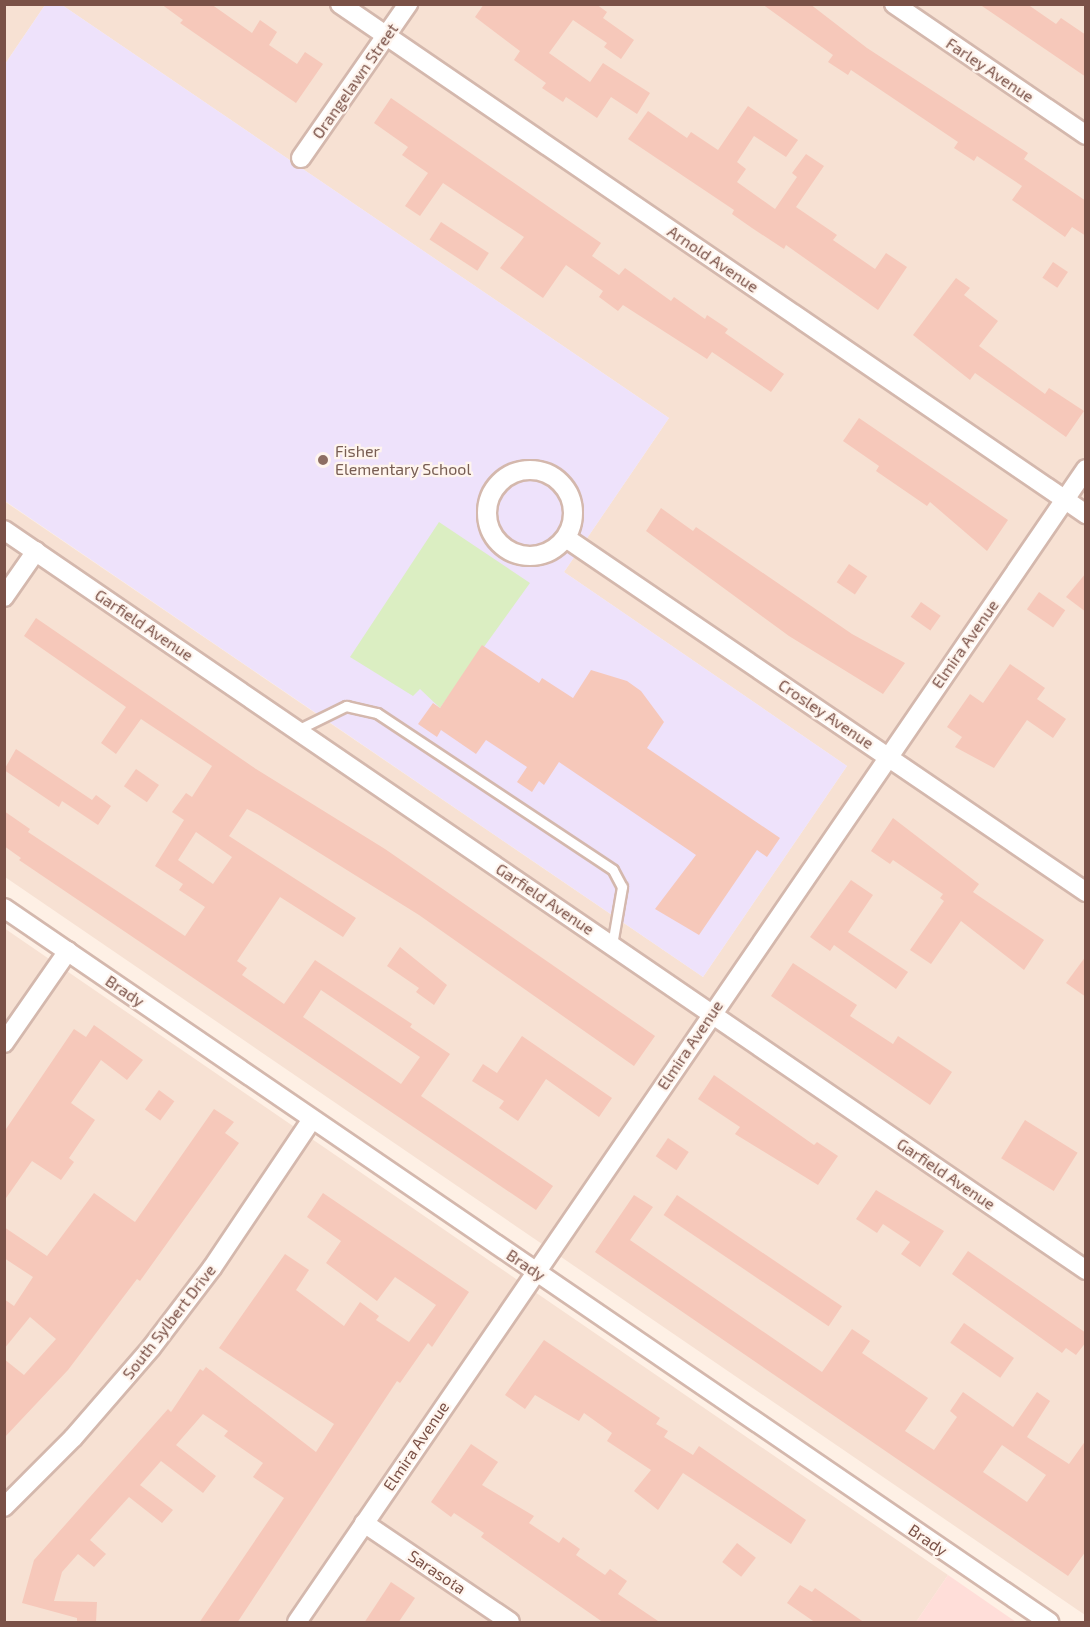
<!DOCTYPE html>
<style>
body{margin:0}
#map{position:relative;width:1090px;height:1627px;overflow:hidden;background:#fef0e5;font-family:"Exo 2",sans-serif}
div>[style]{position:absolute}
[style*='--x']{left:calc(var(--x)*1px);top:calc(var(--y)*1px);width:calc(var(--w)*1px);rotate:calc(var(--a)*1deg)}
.residential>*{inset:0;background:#f7e1d3}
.commercial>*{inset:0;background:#ffded9}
.education>*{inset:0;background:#eee2fb}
.green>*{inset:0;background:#dbeec2}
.building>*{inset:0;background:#f6c8ba;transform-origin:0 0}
.roads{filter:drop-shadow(2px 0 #d4b8ad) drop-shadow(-2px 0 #d4b8ad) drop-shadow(0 2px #d4b8ad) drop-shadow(0 -2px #d4b8ad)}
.service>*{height:9px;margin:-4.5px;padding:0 4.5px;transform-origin:4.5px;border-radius:4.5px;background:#fff}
.minor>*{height:18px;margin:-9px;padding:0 9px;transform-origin:9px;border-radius:9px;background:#fff}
.minor>.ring{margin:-9px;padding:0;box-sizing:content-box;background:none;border:18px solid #fff;border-radius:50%}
.dots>*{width:16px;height:16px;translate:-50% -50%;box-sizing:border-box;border:3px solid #fff5ee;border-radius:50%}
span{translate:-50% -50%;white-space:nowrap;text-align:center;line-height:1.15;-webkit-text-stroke:4.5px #fff5ee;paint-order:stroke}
.street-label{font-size:16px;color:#7a5147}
.education-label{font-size:16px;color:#785e54}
.left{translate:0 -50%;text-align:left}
.frame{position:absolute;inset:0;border:6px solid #7a5147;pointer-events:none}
</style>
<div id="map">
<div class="residential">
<i style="clip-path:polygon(5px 5px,45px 5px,5px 64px)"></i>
<i style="clip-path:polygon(62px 5px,1085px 5px,1085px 1615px,5px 877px,4px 501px,703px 977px,847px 766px,564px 572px,669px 418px)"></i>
<i style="clip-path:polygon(4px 928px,948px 1575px,916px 1622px,5px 1622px)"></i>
</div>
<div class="commercial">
<i style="clip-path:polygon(948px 1575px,1016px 1622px,916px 1622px)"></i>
</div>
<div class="education">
<i style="clip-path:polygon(45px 5px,62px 5px,669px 418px,564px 572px,847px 766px,703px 977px,5px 501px,5px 64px)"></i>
</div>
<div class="green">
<i style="clip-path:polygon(439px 522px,530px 583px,440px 708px,420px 689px,413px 696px,350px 657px)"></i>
</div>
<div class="building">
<i style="clip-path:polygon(161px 4px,211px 4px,252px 33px,260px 20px,277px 32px,269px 45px,297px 64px,305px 52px,323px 64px,296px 103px,180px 23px,183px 20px)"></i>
<i style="clip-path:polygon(484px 4px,596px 4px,607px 12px,603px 18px,634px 40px,621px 59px,604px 47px,607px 43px,573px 20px,549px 53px,590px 82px,603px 63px,650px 93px,637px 114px,611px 97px,597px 118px,566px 97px,563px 102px,542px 88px,546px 83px,514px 60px,520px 51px,475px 17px)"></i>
<i style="clip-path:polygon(762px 4px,810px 4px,867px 48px,1028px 153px,1024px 159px,1086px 201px,1086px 236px,1072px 227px,1065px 237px,1012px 200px,1022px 186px,977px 156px,974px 161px,954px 148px,958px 142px,851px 70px,848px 75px,828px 62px,833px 55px)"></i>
<i style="clip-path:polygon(979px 4px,1027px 4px,1056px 24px,1061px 18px,1086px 35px,1086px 77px)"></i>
<i style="clip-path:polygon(391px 98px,601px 243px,592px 256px,619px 275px,625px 268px,671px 301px,674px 297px,705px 319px,707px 315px,728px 329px,725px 333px,784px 374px,771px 392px,712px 352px,707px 359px,623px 305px,618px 311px,599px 297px,603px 291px,566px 265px,543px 298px,500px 268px,524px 237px,443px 183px,420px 216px,405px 206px,428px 173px,402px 155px,408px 147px,374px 123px)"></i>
<i style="clip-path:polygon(748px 106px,798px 140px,786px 157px,754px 136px,737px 162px,746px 169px,737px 182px,775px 209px,797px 177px,792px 173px,806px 154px,824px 166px,796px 207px,837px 235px,833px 240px,875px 269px,886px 253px,907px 267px,878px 310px,786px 245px,784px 249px,752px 228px,732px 214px,734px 210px,628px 139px,648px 111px,687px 138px,691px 132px,718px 150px)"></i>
<i style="left:441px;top:222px;width:57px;height:21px;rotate:33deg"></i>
<i style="left:1053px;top:262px;width:18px;height:19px;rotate:34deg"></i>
<i style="clip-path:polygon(956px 278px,970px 288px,964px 295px,998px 321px,979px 346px,1045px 394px,1049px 388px,1084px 411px,1066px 437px,975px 373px,970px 380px,913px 335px)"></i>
<i style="clip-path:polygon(859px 418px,1008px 520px,987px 551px,930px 502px,927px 506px,876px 471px,879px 466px,843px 441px)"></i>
<i style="clip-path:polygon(661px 508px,693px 531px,696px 527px,852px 634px,905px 663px,883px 694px,789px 636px,646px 531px)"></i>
<i style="left:849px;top:564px;width:22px;height:22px;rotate:34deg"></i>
<i style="clip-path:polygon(1086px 573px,1086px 612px,1066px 597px)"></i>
<i style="left:1039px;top:592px;width:32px;height:21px;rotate:35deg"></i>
<i style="left:921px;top:602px;width:24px;height:18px;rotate:35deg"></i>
<i style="clip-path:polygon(evenodd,36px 618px,256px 769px,385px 849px,655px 1036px,634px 1066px,419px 915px,257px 814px,247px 809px,229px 836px,356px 918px,343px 937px,280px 897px,237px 961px,247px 968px,242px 975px,284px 1004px,315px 960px,412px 1024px,410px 1027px,450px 1054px,421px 1096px,553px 1186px,536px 1210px,19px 860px,21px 858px,4px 846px,4px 811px,30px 829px,28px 832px,185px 936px,205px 907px,179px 890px,183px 884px,155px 866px,184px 820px,172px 812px,186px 793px,192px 797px,212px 766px,141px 719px,116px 754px,101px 743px,126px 707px,24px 636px,36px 618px,196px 832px,232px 857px,213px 884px,178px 860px,196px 832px,36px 618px,321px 990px,420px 1057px,401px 1084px,303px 1017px,321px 990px)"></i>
<i style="clip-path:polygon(482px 645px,539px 683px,542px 678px,573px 698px,591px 670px,627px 681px,641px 691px,664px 722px,647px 748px,780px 838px,767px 857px,757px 850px,699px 935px,655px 909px,696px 855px,559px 762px,544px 785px,539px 781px,532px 792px,517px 782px,527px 767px,486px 740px,476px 754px,441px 730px,437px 737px,418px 724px,433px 703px,440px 708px)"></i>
<i style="clip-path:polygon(1010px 664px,1045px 688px,1037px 699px,1066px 719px,1053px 738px,1027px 720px,994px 768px,955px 747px,962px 737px,947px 727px,970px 694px,983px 703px)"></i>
<i style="clip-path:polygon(16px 749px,92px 800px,96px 795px,111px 806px,98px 825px,62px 801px,59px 807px,4px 770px)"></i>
<i style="left:136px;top:769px;width:28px;height:21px;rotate:35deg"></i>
<i style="clip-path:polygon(893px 818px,979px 884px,973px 892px,1044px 940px,1024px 970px,961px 921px,931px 964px,910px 950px,944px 901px,940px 898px,943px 894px,893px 860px,890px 864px,871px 851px)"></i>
<i style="clip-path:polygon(851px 880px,873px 895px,848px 932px,908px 972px,896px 989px,834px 945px,830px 951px,810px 937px)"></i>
<i style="clip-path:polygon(400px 947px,447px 985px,434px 1005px,416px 992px,419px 988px,387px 966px)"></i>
<i style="clip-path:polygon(1086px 956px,1086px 997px,1066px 983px)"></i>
<i style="clip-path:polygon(793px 963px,857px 1005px,850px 1016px,893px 1044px,898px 1036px,952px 1072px,930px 1105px,771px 996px)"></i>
<i style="clip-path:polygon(94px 1025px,143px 1060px,127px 1080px,101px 1060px,71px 1103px,95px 1120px,69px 1158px,74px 1162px,61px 1180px,32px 1161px,4px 1201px,4px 1132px,74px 1029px,86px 1037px)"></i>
<i style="clip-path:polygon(522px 1036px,612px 1098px,599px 1117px,546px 1079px,518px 1121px,499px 1108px,504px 1101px,472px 1081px,483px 1064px,497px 1073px)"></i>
<i style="clip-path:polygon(714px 1075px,814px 1145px,817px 1142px,838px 1156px,818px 1185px,735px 1134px,740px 1127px,698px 1099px)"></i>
<i style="left:159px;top:1090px;width:19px;height:24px;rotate:36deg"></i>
<i style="clip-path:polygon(214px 1109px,234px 1122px,225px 1133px,239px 1143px,140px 1281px,137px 1279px,68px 1370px,4px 1438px,4px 1359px,24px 1375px,56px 1339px,30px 1317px,4px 1349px,4px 1299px,14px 1306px,33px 1277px,4px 1258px,4px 1227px,47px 1256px,94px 1193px,135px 1222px)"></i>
<i style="left:1025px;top:1120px;width:62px;height:45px;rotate:32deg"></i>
<i style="left:668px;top:1138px;width:25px;height:22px;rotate:34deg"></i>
<i style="clip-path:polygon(876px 1190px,944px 1231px,920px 1267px,901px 1254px,910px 1242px,883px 1224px,877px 1233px,856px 1219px)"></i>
<i style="clip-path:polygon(323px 1193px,469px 1292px,432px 1347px,428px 1343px,400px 1383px,397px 1381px,237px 1623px,199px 1623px,284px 1498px,253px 1477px,263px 1463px,224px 1436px,228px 1431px,203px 1414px,176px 1445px,216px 1476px,203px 1493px,161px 1461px,140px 1485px,173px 1510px,162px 1523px,129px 1497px,90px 1540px,106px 1554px,94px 1567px,78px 1554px,62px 1572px,54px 1601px,97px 1602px,96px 1622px,77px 1621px,77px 1618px,22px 1603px,34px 1560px,168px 1409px,171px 1412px,200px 1369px,203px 1371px,206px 1367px,316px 1452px,334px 1424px,219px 1348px,285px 1254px,309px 1270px,296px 1290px,344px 1326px,360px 1302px,379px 1316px,376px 1320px,409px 1342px,436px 1305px,395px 1277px,377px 1301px,326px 1263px,341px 1241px,307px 1217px)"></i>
<i style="clip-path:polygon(evenodd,634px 1195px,653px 1207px,630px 1240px,822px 1372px,852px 1329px,870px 1341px,862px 1353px,928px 1398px,905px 1431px,934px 1450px,957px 1417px,950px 1411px,963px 1392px,1013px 1427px,1037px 1392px,1050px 1401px,1027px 1437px,1069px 1464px,1086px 1440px,1086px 1551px,1068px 1576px,595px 1252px,634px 1195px,1002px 1445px,1046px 1475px,1027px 1502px,983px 1472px,1002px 1445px)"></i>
<i style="left:677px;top:1195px;width:199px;height:24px;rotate:34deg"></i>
<i style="clip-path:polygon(968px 1251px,1086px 1333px,1086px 1342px,1076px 1355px,1066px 1348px,1062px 1353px,952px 1274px)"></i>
<i style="left:964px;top:1323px;width:61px;height:24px;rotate:35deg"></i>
<i style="clip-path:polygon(544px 1340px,660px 1418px,656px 1424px,668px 1431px,664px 1437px,693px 1455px,699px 1446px,806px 1520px,791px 1544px,683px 1473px,658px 1510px,634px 1491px,651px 1470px,607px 1441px,612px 1433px,584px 1413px,579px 1421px,535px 1395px,525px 1409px,505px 1395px)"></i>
<i style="clip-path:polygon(471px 1444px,498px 1462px,482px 1485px,534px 1516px,529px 1523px,559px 1543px,563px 1537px,580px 1549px,576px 1555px,605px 1575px,610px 1569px,627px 1581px,618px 1594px,661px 1623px,604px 1623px,481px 1537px,484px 1533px,454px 1513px,451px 1517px,431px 1502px)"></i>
<i style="left:737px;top:1543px;width:24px;height:24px;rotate:38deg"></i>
<i style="clip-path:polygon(391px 1582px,415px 1598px,398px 1623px,364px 1623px)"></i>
<i style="clip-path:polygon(800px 1585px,812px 1592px,815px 1588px,865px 1623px,816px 1623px,787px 1603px)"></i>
</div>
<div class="roads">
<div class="service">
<i style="--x:297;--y:730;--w:55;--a:-26.1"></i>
<i style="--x:346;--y:706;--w:32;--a:13"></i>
<i style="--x:377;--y:713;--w:283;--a:33.6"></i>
<i style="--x:613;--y:870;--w:19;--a:62"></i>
<i style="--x:622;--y:887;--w:59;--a:99.8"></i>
</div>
<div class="minor">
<i style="--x:340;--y:4;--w:904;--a:34.36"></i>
<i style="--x:894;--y:4;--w:232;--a:34.3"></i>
<i style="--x:301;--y:158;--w:188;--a:-55.2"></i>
<i class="ring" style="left:487px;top:470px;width:68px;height:68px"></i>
<i style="--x:4;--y:530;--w:1311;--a:34.37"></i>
<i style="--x:566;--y:538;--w:629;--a:34.25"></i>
<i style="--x:4;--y:597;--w:56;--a:-55.2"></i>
<i style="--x:4;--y:908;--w:1266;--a:34.34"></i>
<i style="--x:4;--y:1043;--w:112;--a:-55.2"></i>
<i style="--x:4;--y:1507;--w:98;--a:-45"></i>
<i style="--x:73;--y:1438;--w:119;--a:-49.1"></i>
<i style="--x:151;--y:1348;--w:101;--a:-52.7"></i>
<i style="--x:212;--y:1268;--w:179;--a:-56.1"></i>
<i style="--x:364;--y:1523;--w:176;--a:34.1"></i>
<i style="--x:297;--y:1622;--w:1397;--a:-55.62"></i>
</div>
</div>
<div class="dots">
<i style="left:323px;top:460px;background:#8d6e63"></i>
</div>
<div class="street-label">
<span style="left:990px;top:70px;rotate:34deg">Farley Avenue</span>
<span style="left:355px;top:81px;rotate:-55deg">Orangelawn Street</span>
<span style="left:713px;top:259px;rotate:34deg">Arnold Avenue</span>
<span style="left:144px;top:625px;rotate:34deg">Garfield Avenue</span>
<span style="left:965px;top:644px;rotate:-55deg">Elmira Avenue</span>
<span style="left:826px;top:714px;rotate:34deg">Crosley Avenue</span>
<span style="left:545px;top:899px;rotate:34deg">Garfield Avenue</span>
<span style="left:125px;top:991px;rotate:34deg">Brady</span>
<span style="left:690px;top:1045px;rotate:-56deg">Elmira Avenue</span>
<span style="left:946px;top:1174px;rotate:34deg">Garfield Avenue</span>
<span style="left:526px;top:1265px;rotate:34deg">Brady</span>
<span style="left:169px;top:1322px;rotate:-52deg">South Sylbert Drive</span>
<span style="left:416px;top:1446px;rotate:-56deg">Elmira Avenue</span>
<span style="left:928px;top:1540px;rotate:34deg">Brady</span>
<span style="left:437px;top:1572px;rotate:34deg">Sarasota</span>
</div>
<div class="education-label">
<span class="left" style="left:335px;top:460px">Fisher<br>Elementary School</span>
</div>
<div class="frame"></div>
</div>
